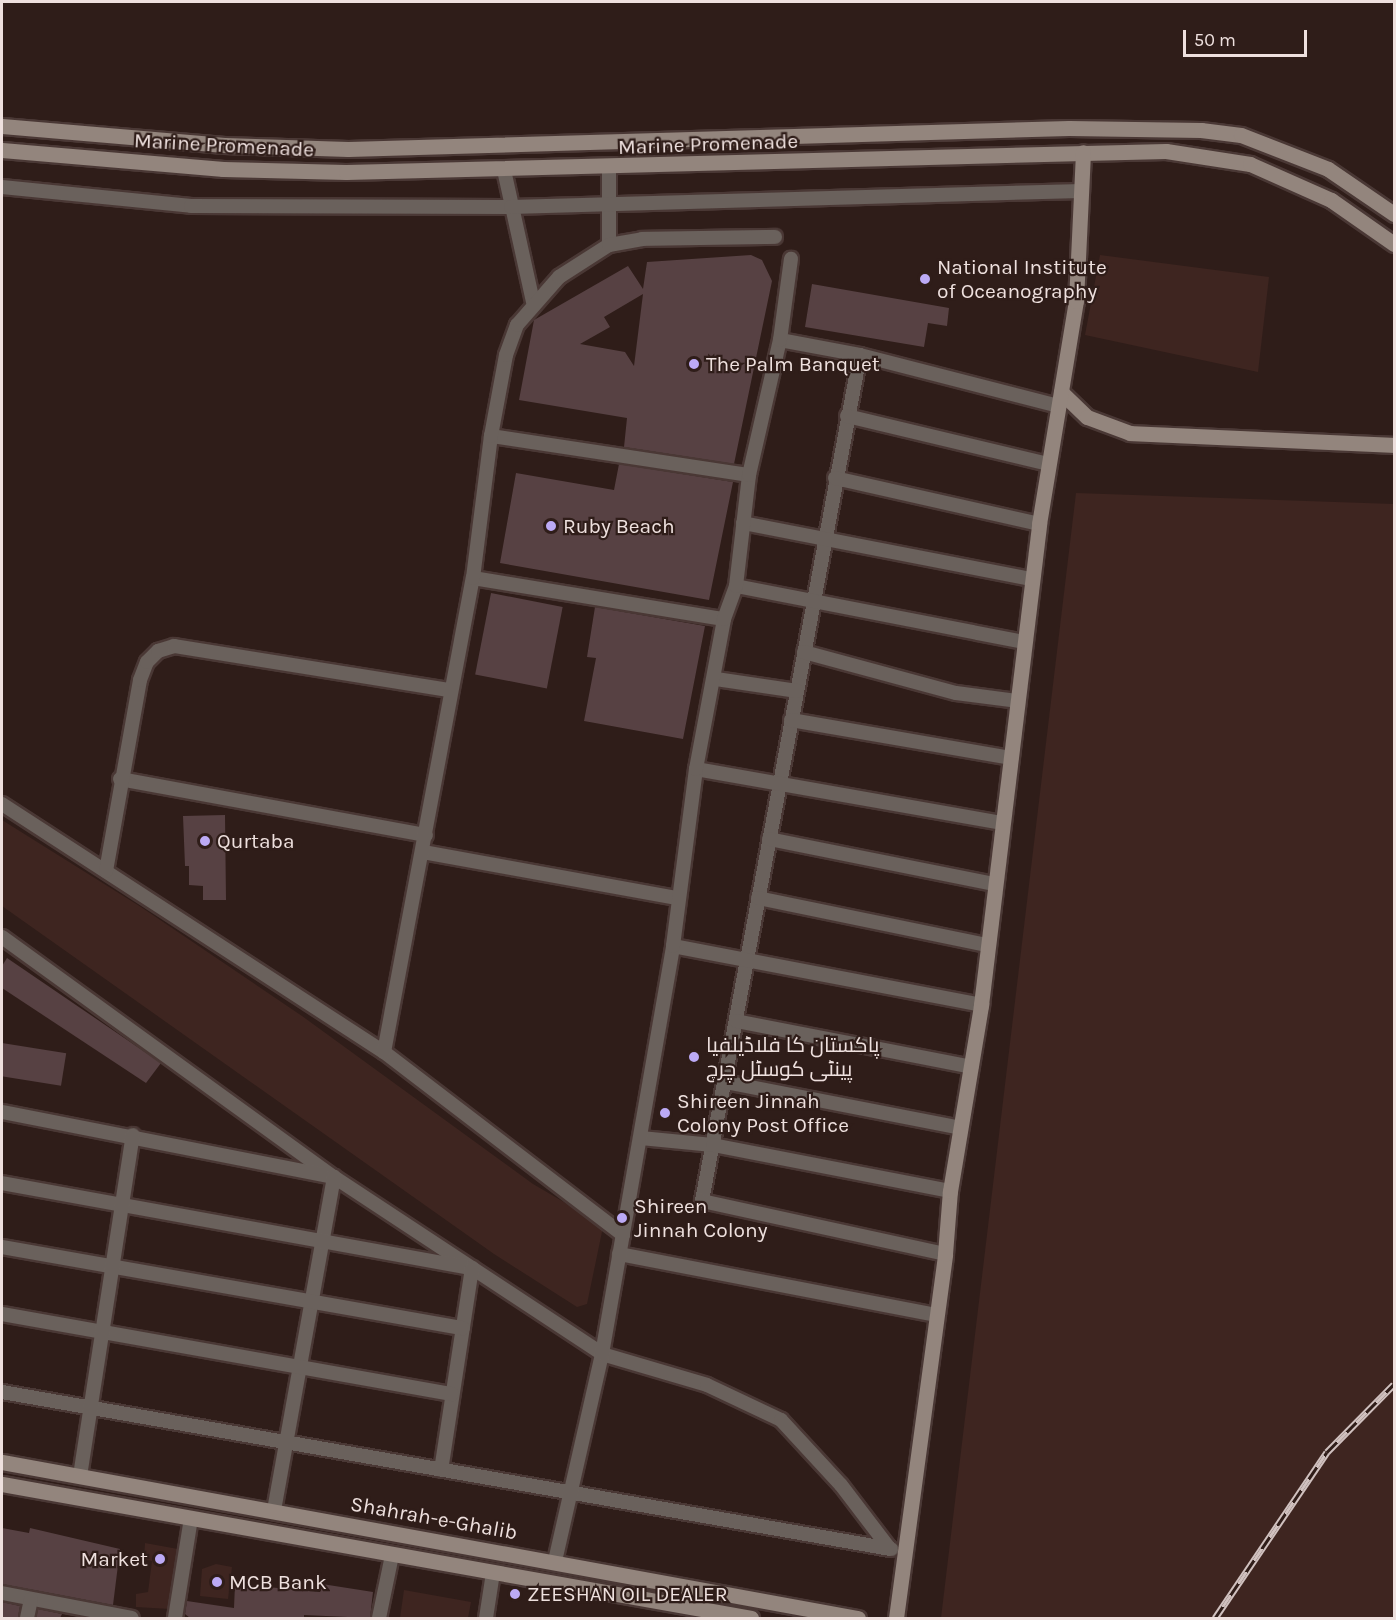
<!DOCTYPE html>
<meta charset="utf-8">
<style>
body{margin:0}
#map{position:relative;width:1396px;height:1620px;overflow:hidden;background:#2f1d19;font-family:Karla,Cairo,sans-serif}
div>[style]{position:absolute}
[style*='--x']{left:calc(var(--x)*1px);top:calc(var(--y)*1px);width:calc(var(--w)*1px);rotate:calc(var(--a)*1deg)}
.built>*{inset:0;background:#3e2520}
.building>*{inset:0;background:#574143;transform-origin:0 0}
.roads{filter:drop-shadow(2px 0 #4a3835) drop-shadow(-2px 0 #4a3835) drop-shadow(0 2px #4a3835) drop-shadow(0 -2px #4a3835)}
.street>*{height:14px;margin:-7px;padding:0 7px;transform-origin:7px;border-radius:7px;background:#6a615c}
.secondary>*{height:15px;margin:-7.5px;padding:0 7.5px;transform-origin:7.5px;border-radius:7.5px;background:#93857d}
.rail>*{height:7px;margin-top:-3.5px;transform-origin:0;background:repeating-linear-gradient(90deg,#2f1d19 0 14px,#d0c1bf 0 28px);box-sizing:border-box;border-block:2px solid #d0c1bf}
.dots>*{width:16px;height:16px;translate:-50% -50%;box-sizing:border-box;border:3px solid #2f1d19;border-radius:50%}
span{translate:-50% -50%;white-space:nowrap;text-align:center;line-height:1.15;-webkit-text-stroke:4.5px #2f1d19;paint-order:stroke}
.street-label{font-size:21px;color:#eee0de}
.poi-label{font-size:21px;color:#eee0de}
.left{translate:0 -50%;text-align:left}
.right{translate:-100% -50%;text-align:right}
.frame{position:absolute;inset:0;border:3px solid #eee0de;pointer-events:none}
.scale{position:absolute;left:1183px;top:30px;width:124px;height:27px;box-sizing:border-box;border:3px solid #eee0de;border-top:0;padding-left:8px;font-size:18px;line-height:21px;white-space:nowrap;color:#eee0de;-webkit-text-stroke:4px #2f1d19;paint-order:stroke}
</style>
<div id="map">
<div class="built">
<i style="clip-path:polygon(1100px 255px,1269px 277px,1258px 372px,1085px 335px)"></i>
<i style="clip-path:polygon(1076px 493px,1394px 504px,1394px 1618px,941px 1618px)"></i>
<i style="clip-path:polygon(2px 820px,141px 907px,302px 1016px,533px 1184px,600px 1223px,603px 1227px,587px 1304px,577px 1307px,494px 1254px,2px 906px)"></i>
<i style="clip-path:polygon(145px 1543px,178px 1549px,170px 1609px,136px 1607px,136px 1594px,148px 1592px,152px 1561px,144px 1559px)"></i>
<i style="clip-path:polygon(216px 1564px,232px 1567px,228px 1599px,200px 1596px,202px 1569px)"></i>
<i style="clip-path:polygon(404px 1590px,471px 1602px,468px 1618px,400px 1618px)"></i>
</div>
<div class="building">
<i style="clip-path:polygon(evenodd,751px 255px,762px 260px,772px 281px,734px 464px,624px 447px,627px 418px,519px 400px,534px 320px,628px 266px,643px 289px,647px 262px,751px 255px,643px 294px,634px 366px,625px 352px,580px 344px,610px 327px,604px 317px,643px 294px)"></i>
<i style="clip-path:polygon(812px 284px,949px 308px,947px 326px,928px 323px,924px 347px,805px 327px)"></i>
<i style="clip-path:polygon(619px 464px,733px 482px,709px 600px,500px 563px,516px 473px,614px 490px)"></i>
<i style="left:491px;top:593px;width:73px;height:83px;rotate:11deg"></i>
<i style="clip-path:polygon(595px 607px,705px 626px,683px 739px,584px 721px,596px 658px,587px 657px)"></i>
<i style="clip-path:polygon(225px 815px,226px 900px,203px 900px,203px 886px,189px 885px,189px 866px,185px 866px,183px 816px)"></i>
<i style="clip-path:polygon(7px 958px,161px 1063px,146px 1083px,2px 988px,2px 966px)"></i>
<i style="left:2px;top:1043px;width:65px;height:33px;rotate:9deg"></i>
<i style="clip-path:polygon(2px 1528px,29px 1533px,30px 1528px,120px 1549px,113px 1605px,2px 1584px)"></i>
<i style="clip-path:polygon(235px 1584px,320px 1592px,322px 1584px,373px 1592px,370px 1618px,304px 1615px,304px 1618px,190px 1618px,185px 1614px,187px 1601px,234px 1608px)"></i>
<i style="clip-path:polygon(2px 1602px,20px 1606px,18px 1618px,2px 1618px)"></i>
<i style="clip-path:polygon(38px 1609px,62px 1614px,60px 1618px,36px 1618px)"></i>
</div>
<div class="roads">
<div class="street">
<i style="--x:609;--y:168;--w:77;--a:90"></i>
<i style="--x:504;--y:170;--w:135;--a:77.6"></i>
<i style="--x:2;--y:187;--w:190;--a:5.7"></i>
<i style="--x:191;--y:206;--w:320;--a:0.2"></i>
<i style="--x:511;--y:207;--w:571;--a:-1.61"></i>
<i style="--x:780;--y:340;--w:81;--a:10.6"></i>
<i style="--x:860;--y:355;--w:204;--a:14.4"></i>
<i style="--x:860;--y:355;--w:861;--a:100.58"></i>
<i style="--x:702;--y:1201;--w:249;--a:12.3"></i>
<i style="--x:847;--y:416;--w:208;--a:13.4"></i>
<i style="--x:491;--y:436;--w:261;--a:8.6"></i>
<i style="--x:835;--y:478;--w:209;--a:12.7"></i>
<i style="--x:743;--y:523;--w:294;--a:11"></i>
<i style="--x:473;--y:578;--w:254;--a:9.3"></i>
<i style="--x:736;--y:586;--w:294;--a:11"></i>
<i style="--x:804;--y:652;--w:157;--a:15.1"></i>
<i style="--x:956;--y:693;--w:63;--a:7.4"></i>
<i style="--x:716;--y:679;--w:82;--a:8.4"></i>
<i style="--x:791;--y:720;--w:224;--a:9.8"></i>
<i style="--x:696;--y:769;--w:310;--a:10"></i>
<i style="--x:120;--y:779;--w:311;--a:10.4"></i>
<i style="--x:2;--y:804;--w:455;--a:33"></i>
<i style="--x:384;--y:1052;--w:301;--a:37.4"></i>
<i style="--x:769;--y:839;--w:230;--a:11.3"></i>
<i style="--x:423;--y:852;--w:257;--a:10.3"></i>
<i style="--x:106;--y:871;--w:194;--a:-79.9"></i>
<i style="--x:140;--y:680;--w:19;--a:-69"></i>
<i style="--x:147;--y:662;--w:16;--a:-45"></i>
<i style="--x:158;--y:651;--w:17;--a:-17"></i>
<i style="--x:174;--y:646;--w:279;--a:9.1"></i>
<i style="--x:758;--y:898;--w:234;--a:11.6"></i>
<i style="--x:2;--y:937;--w:410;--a:35.9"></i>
<i style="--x:334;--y:1177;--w:321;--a:33.4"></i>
<i style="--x:602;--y:1354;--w:109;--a:16.4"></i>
<i style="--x:707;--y:1385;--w:82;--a:25.3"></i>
<i style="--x:781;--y:1420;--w:88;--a:47.3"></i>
<i style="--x:841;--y:1485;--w:79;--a:52.7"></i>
<i style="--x:673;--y:946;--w:314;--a:10.8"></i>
<i style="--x:736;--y:1021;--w:240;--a:11"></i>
<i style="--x:384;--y:1052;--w:482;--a:-79.4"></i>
<i style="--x:473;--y:578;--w:143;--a:-82.8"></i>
<i style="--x:491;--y:436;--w:82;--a:-79.5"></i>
<i style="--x:506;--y:355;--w:32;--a:-70"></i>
<i style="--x:517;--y:325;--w:64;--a:-48.8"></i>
<i style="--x:559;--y:277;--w:59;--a:-32.6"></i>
<i style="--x:609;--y:245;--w:34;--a:-10"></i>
<i style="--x:642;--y:239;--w:133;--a:-0.9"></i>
<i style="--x:725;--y:1082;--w:240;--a:11"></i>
<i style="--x:2;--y:1112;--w:338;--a:11.1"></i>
<i style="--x:334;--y:1177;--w:338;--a:100.2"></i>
<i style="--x:641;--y:1138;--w:72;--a:5.6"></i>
<i style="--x:713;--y:1145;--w:241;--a:11"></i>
<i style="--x:2;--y:1183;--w:478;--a:10.3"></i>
<i style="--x:472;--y:1268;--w:204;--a:98.7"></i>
<i style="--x:2;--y:1247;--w:468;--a:10"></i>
<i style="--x:619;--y:1254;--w:322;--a:10.9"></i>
<i style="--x:2;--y:1314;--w:457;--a:10.1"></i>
<i style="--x:2;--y:1392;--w:903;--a:10.02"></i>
<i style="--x:80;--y:1476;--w:345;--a:-81.2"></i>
<i style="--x:555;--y:1561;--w:212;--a:-77.2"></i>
<i style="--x:602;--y:1354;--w:414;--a:-80.1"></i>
<i style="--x:673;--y:946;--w:178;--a:-82.6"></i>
<i style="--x:696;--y:769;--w:153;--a:-79.4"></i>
<i style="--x:724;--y:619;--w:35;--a:-70"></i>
<i style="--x:736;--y:586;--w:112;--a:-83.3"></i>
<i style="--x:749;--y:475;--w:139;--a:-77.1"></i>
<i style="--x:780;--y:340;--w:82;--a:-82.3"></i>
<i style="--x:2;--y:1593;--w:132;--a:10.9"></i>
<i style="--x:27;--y:1618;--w:19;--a:-78"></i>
<i style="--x:175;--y:1618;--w:101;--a:-80.9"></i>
<i style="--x:379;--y:1618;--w:64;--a:-78.3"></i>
<i style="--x:486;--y:1618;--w:46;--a:-81.2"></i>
</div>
<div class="secondary">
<i style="--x:2;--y:126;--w:223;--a:4.9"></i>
<i style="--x:224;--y:145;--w:124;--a:1.8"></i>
<i style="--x:348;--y:149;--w:721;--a:-1.67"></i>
<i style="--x:1069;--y:128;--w:132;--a:0.9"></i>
<i style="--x:1201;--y:130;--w:40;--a:7.1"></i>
<i style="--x:1241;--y:135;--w:93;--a:21.3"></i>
<i style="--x:1328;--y:169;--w:80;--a:34.3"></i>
<i style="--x:2;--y:150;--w:222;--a:4.9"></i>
<i style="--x:223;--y:169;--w:123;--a:1.4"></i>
<i style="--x:346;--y:172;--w:820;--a:-1.47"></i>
<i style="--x:1166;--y:151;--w:85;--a:8.8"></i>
<i style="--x:1250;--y:164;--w:89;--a:24"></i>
<i style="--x:1331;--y:200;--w:77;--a:34.9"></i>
<i style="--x:1061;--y:392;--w:36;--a:44"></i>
<i style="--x:1087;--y:417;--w:46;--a:20.4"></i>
<i style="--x:1130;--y:433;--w:264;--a:2.6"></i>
<i style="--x:2;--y:1462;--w:870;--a:10.33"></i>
<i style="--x:2;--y:1484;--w:761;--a:10.14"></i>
<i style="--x:896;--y:1618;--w:367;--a:-82.3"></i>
<i style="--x:945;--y:1254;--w:63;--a:-85.5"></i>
<i style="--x:950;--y:1191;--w:189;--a:-80.5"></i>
<i style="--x:981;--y:1005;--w:484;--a:-83.1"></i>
<i style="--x:1039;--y:524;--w:226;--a:-80.6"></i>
<i style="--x:1076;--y:301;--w:149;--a:-87.3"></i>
</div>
</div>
<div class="rail">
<i style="--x:1215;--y:1618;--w:200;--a:-56"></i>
<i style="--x:1327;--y:1452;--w:95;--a:-45.4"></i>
</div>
<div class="dots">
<i style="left:925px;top:279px;background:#bcaaf5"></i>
<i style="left:694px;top:364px;background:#bcaaf5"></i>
<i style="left:551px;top:526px;background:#bcaaf5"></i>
<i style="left:205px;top:841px;background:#bcaaf5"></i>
<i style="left:694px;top:1057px;background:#bcaaf5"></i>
<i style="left:665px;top:1113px;background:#bcaaf5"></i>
<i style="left:622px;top:1218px;background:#bcaaf5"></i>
<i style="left:160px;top:1559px;background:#bcaaf5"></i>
<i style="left:217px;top:1582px;background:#bcaaf5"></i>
<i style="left:515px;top:1594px;background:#bcaaf5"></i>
</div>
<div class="street-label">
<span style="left:708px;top:144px;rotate:-2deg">Marine Promenade</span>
<span style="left:224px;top:145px;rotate:3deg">Marine Promenade</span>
<span style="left:434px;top:1518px;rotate:10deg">Shahrah-e-Ghalib</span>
</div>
<div class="poi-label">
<span class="left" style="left:937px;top:279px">National Institute<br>of Oceanography</span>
<span class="left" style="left:706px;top:364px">The Palm Banquet</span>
<span class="left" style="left:563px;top:526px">Ruby Beach</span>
<span class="left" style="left:217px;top:841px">Qurtaba</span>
<span class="left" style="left:706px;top:1057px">پاکستان کا فلاڈیلفیا<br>پینٹی کوسٹل چرچ</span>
<span class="left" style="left:677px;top:1113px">Shireen Jinnah<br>Colony Post Office</span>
<span class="left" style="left:634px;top:1218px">Shireen<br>Jinnah Colony</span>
<span class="right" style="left:148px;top:1559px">Market</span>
<span class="left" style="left:229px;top:1582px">MCB Bank</span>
<span class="left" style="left:527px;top:1594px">ZEESHAN OIL DEALER</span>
</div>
<div class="frame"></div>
<div class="scale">50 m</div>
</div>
